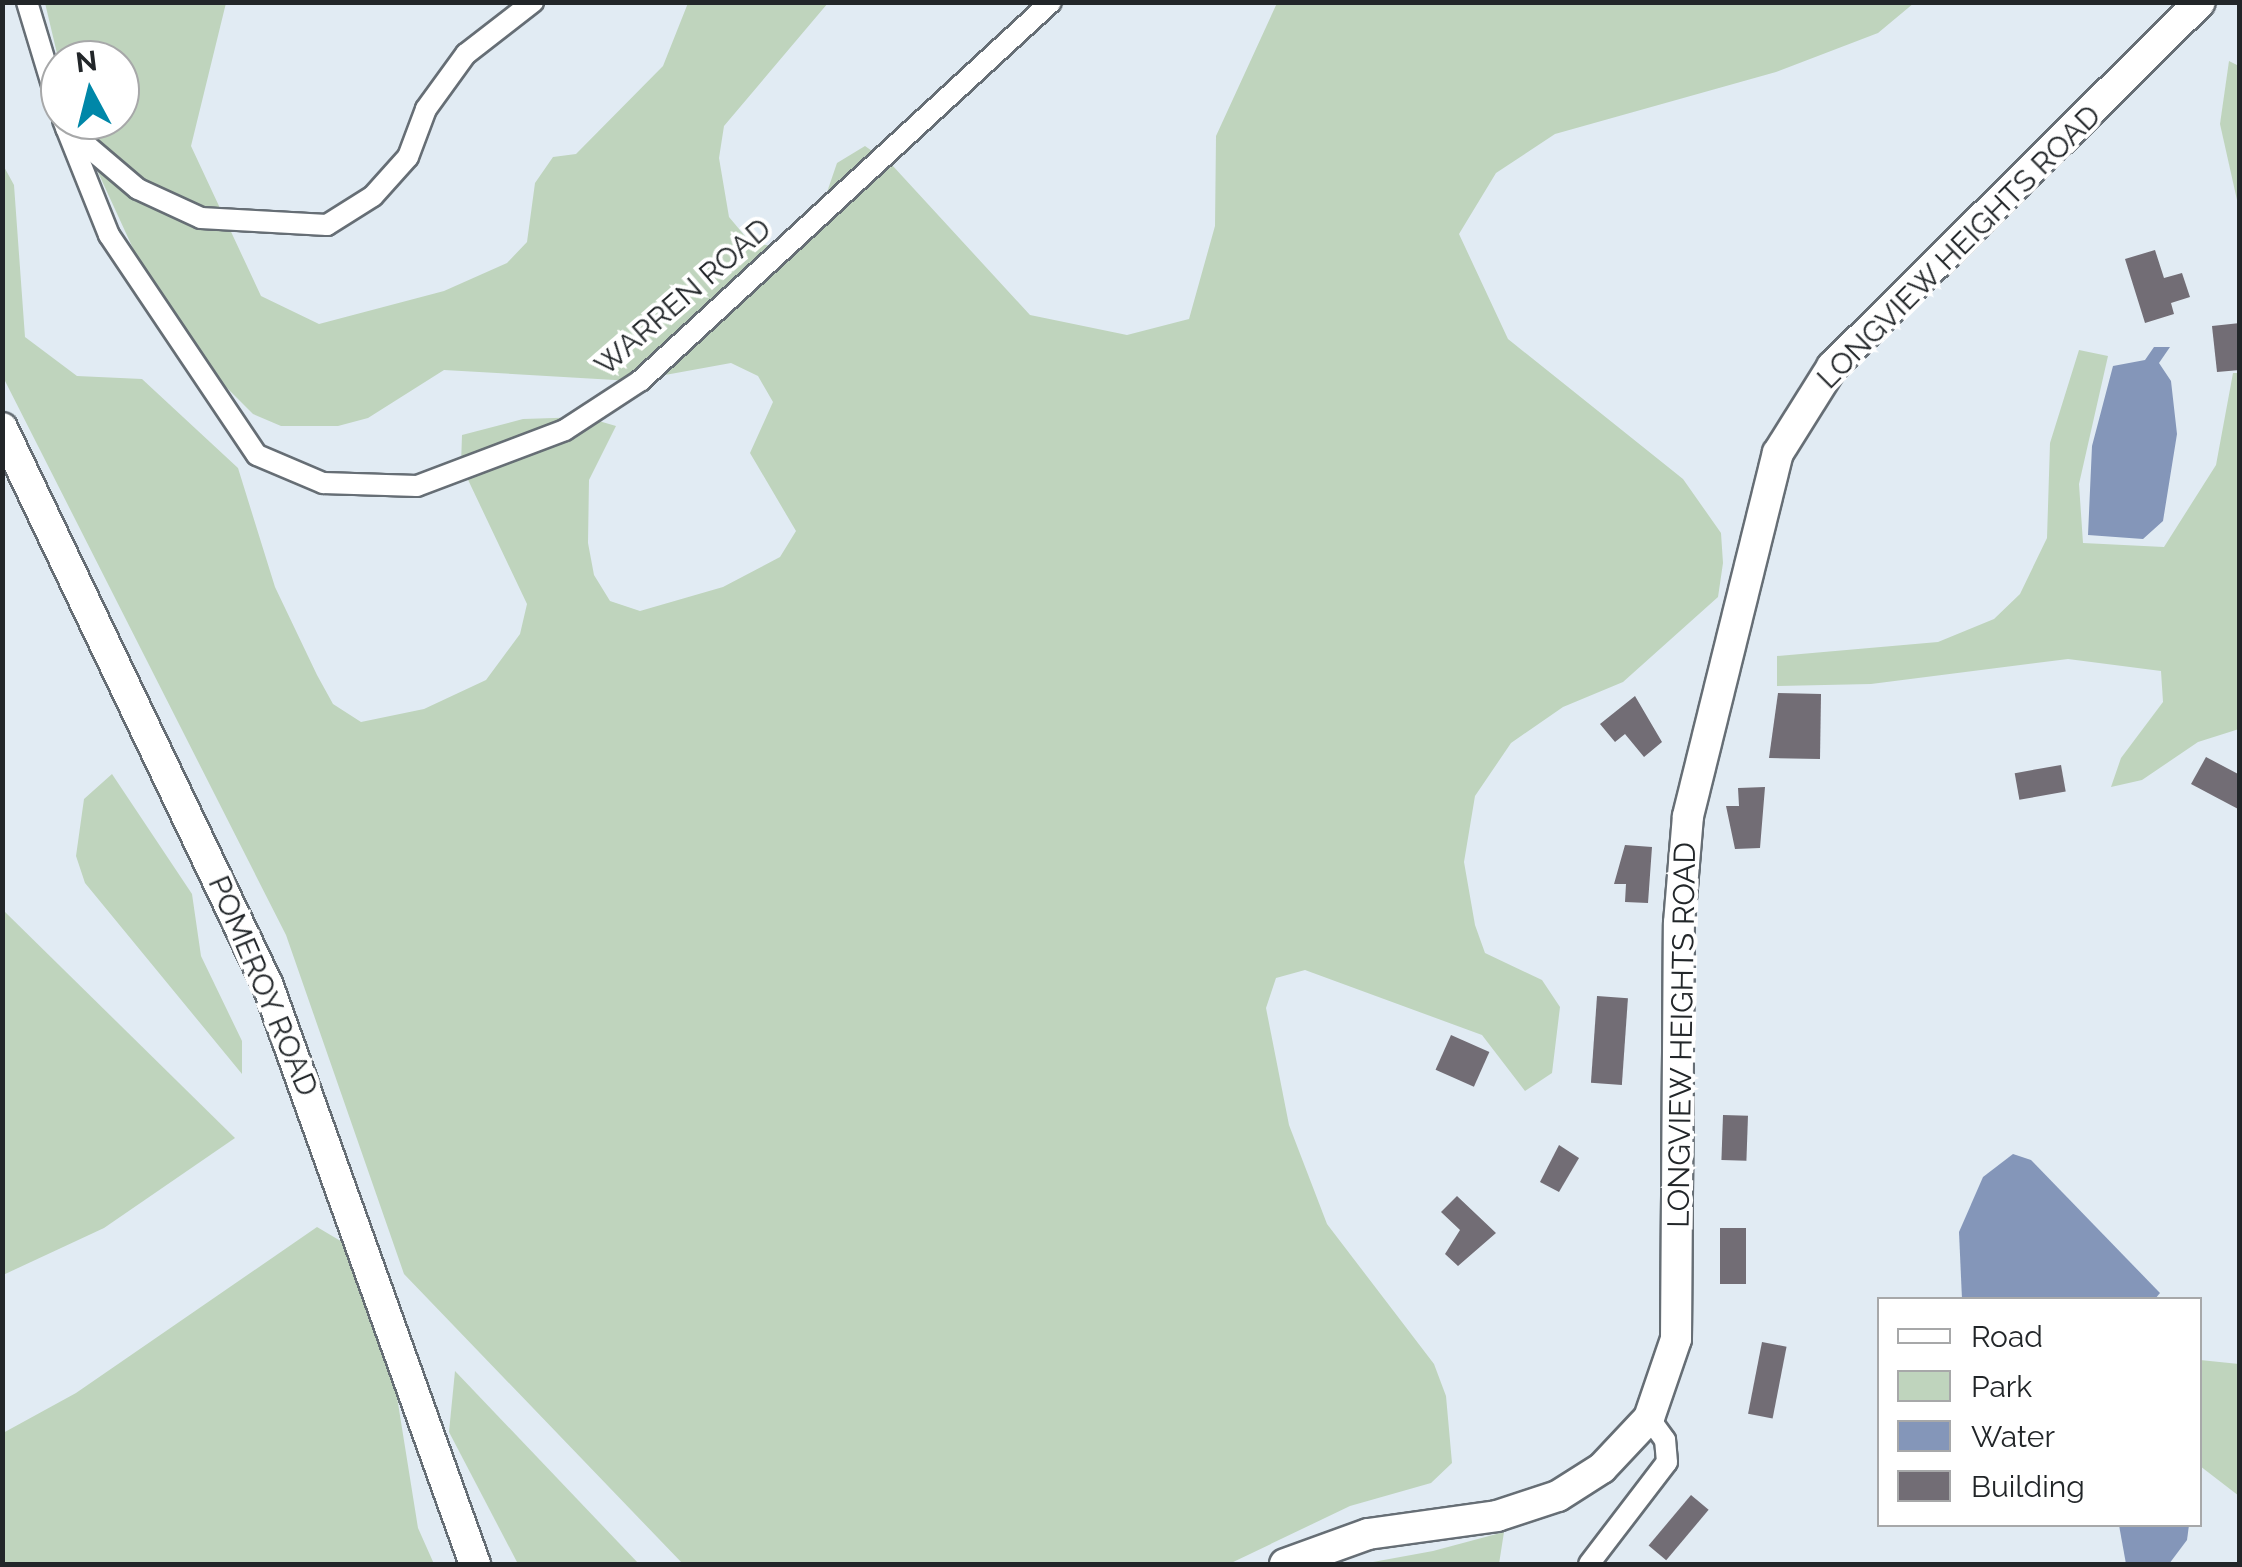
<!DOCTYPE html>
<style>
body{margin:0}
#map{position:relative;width:2242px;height:1567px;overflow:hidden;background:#e1ebf3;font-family:Raleway,sans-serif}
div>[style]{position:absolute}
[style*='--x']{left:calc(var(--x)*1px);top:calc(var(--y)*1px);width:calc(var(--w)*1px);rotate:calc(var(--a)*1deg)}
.green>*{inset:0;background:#bfd4bd}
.water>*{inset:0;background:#8496b9}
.building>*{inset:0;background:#726d75;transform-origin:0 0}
.roads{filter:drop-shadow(2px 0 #666e75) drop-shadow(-2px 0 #666e75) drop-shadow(0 2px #666e75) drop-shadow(0 -2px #666e75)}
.street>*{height:20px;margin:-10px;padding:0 10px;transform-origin:10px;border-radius:10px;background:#fff}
.secondary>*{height:30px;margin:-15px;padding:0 15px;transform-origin:15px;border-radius:15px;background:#fff}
span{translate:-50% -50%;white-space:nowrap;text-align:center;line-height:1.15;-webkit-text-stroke:8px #fff;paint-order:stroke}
.street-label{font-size:30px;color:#222629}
.frame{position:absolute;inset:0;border:5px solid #222629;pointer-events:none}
.legend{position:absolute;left:1877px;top:1297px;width:325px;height:230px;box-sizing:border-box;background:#fff;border:2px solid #a7a8a9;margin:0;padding:12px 18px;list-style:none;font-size:30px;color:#222629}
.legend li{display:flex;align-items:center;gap:20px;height:50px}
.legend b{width:50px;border:2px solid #a7a8a9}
.north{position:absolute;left:40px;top:40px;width:100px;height:100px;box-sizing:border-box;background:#fff;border:2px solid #a7a8a9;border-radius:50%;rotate:353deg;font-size:28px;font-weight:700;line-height:40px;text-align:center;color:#222629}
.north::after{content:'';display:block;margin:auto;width:35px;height:45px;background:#0087a8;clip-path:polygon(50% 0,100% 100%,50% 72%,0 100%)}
</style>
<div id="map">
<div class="green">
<i style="clip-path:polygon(45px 3px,226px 3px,191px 146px,261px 296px,319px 324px,444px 291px,507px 263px,527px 242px,535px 183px,553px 157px,576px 154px,663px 66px,688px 3px,828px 3px,724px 126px,719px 158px,729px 217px,750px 242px,782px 248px,812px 236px,837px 163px,865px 146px,892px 165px,1030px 315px,1127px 335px,1189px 319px,1215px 226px,1216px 136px,1277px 3px,1914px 3px,1878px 33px,1776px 72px,1555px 134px,1496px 173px,1459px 234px,1508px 339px,1683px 479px,1721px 533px,1723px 563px,1718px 597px,1623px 682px,1563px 707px,1511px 743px,1475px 796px,1464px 862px,1475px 925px,1485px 953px,1542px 980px,1560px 1007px,1552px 1073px,1525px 1091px,1482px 1035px,1305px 970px,1276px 978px,1266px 1008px,1289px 1125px,1327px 1224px,1434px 1364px,1446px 1396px,1452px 1463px,1431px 1483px,1350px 1506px,1229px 1564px,683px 1564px,404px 1274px,286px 935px,3px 377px,2px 163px,14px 185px,25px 337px,77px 376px,142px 379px,238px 468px,275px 587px,317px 675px,333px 704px,361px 722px,424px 709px,486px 680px,520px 634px,527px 604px,461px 465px,462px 435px,523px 419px,585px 417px,616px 426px,589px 480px,588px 543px,594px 575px,610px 601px,640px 611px,723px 587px,780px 557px,796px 531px,750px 453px,773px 402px,758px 376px,731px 363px,632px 381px,444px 370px,368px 418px,338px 426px,281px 426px,253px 414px,211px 372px,142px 268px,74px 120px,120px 120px,120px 60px,60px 66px)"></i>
<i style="clip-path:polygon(2229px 61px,2239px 66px,2239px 209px,2220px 124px)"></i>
<i style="clip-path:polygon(2079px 350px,2108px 356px,2079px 484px,2083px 543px,2164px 547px,2216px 465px,2233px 373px,2239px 373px,2239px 729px,2198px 742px,2142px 780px,2111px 787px,2121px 758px,2163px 702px,2161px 671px,2068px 659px,1871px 684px,1777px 686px,1777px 656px,1938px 642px,1994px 619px,2020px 594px,2047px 538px,2050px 443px)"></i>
<i style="clip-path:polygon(112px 774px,192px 894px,201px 956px,242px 1041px,242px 1074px,85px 883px,76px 856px,84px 799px)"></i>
<i style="clip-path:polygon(2px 909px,235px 1138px,104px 1228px,3px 1275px)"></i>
<i style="clip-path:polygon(317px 1227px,344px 1243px,381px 1297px,418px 1528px,434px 1564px,3px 1564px,3px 1433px,76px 1393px)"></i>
<i style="clip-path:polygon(2200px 1360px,2239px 1364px,2239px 1496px,2200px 1466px)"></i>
<i style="clip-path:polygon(455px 1371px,639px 1564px,518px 1564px,449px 1432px)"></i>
<i style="clip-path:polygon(1504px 1532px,1499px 1564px,1362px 1564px,1433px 1551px)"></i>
</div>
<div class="water">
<i style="clip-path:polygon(2154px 347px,2170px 347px,2159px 363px,2171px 381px,2177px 434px,2163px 521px,2143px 539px,2088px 535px,2092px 446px,2113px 366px,2145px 360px)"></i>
<i style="clip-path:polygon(2013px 1154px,2031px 1160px,2160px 1293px,2155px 1299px,1962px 1299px,1959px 1232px,1983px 1177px)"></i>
<i style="clip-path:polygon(2119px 1525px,2189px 1525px,2187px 1540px,2169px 1564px,2126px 1564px)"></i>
</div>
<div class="building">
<i style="clip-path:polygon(2155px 250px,2164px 278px,2182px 273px,2190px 297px,2171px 303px,2174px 314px,2145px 323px,2125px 259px)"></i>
<i style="clip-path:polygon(2240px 323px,2240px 370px,2217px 372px,2212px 326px)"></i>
<i style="clip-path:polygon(1778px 693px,1821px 694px,1820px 759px,1769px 758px)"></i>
<i style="clip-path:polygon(1635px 696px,1662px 742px,1644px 757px,1625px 734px,1615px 742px,1600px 724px)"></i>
<i style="clip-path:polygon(2206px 757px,2240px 775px,2240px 810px,2191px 784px)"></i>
<i style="left:2061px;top:765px;width:27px;height:47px;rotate:80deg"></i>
<i style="clip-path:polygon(1765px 787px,1760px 848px,1735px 849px,1726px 806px,1739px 806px,1738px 788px)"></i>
<i style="clip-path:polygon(1625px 845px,1652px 847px,1648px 903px,1625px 902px,1626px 884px,1614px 884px)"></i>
<i style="left:1597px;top:996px;width:31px;height:87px;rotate:4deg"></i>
<i style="left:1451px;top:1035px;width:42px;height:38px;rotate:24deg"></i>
<i style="left:1723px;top:1115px;width:25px;height:45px;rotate:2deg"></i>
<i style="clip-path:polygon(1559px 1145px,1579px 1158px,1559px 1192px,1540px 1182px)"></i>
<i style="clip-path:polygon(1457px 1196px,1496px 1233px,1458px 1266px,1445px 1254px,1460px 1230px,1441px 1212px)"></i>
<i style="left:1720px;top:1228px;width:26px;height:56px"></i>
<i style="left:1762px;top:1342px;width:25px;height:73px;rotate:11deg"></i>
<i style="left:1691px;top:1495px;width:23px;height:66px;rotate:40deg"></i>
</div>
<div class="roads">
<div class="street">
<i style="--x:27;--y:2;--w:114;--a:73.2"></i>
<i style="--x:63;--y:120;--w:124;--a:68.2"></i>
<i style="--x:109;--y:235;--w:265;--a:56.1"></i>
<i style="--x:257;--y:455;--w:72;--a:23"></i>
<i style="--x:323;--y:483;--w:94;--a:1.8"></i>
<i style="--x:417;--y:486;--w:158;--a:-20.7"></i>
<i style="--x:565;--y:430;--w:90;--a:-33.2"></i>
<i style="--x:640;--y:381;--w:559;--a:-42.68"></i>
<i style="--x:66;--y:128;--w:94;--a:40.3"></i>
<i style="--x:138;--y:189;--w:69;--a:24.7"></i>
<i style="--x:201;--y:218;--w:126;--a:3.2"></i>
<i style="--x:327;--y:225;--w:54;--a:-32.2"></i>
<i style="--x:373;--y:196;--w:52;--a:-48.1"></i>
<i style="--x:408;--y:157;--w:51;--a:-69.4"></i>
<i style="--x:426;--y:109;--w:68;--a:-54"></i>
<i style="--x:466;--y:54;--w:85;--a:-37.8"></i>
<i style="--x:1589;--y:1564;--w:128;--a:-52.6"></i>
<i style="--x:1667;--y:1462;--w:22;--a:-95"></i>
<i style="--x:1665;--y:1440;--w:27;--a:-126"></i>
</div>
<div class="secondary">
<i style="--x:2;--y:428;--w:618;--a:64.51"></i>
<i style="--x:268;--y:986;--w:614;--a:70.3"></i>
<i style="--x:1285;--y:1564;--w:88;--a:-19.9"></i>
<i style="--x:1368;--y:1534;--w:130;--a:-7.9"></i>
<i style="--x:1497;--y:1516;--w:64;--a:-18.2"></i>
<i style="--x:1558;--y:1496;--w:52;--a:-32.5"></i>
<i style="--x:1602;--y:1468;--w:69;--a:-46.8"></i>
<i style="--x:1649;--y:1418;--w:83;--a:-71.1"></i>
<i style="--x:1676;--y:1339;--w:416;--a:-89.6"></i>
<i style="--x:1679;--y:923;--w:107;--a:-85.2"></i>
<i style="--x:1688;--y:816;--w:374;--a:-76.1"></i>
<i style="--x:1778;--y:453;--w:102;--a:-57.9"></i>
<i style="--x:1832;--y:367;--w:518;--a:-44.77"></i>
</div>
</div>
<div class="street-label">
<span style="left:1959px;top:247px;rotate:-45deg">LONGVIEW HEIGHTS ROAD</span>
<span style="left:683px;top:297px;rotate:-41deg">WARREN ROAD</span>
<span style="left:263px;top:986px;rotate:67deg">POMEROY ROAD</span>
<span style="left:1682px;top:1035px;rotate:-89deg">LONGVIEW HEIGHTS ROAD</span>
</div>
<div class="frame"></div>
<ul class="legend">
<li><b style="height:12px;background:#fff"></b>Road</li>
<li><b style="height:28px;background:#bfd4bd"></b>Park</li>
<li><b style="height:28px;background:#8496b9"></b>Water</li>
<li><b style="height:28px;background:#726d75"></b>Building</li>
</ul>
<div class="north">N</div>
</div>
